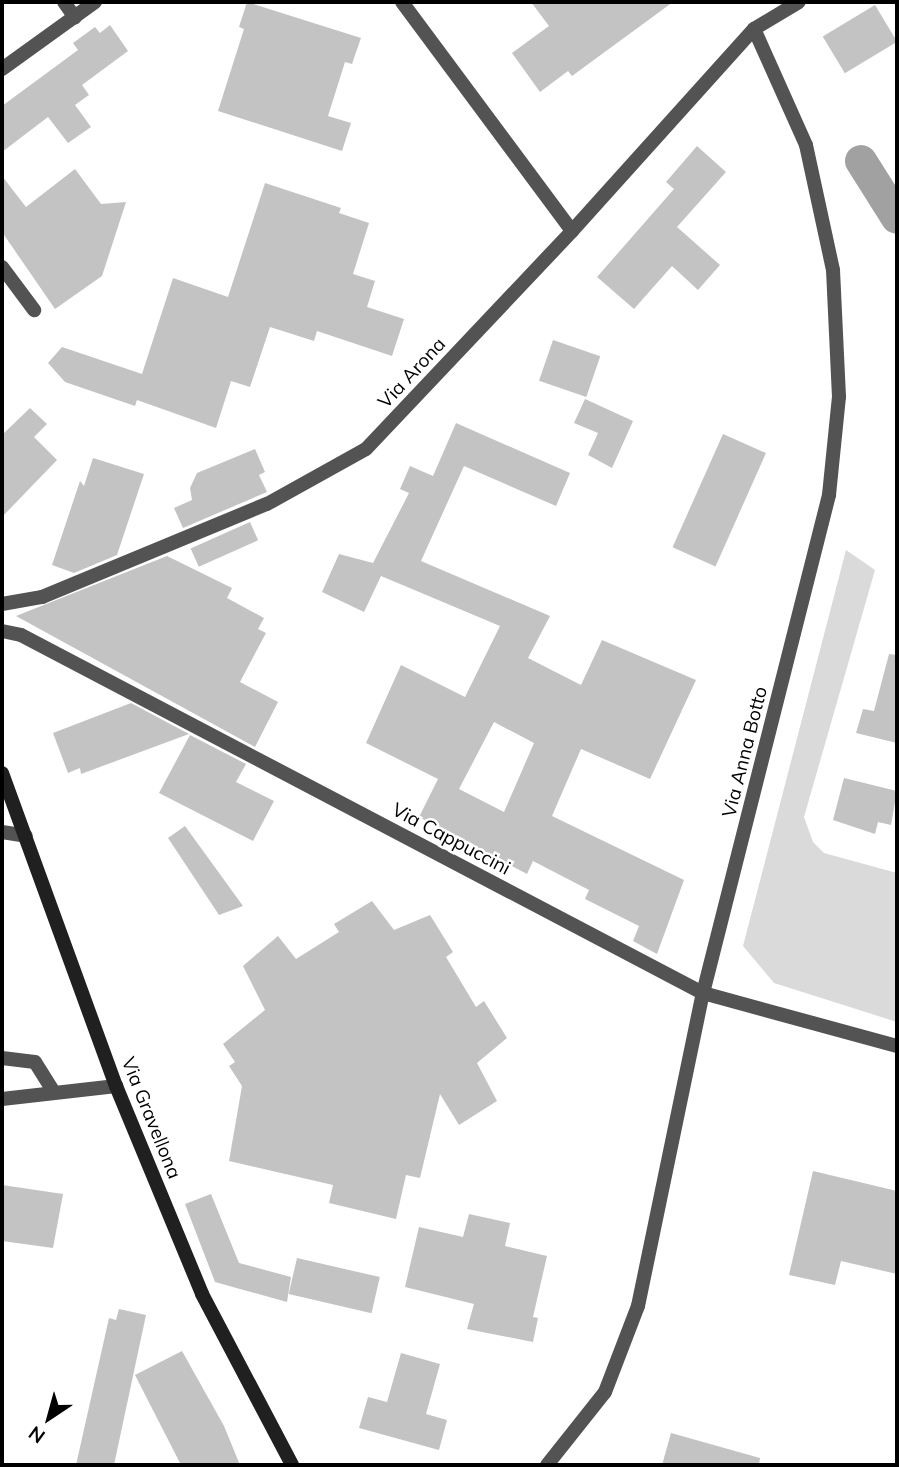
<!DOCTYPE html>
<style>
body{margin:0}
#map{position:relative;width:899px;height:1467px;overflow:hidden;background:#fff;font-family:Mulish,sans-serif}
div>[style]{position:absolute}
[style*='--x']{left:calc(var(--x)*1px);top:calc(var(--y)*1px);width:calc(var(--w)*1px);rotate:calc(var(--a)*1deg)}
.green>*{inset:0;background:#dadada}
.canal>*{height:32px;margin:-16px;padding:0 16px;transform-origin:16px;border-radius:16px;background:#a1a1a1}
.building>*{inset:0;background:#c3c3c3;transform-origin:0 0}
.lane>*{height:14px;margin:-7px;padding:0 7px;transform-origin:7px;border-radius:7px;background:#535353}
.street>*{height:14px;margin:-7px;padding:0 7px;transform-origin:7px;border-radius:7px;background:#535353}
.secondary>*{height:14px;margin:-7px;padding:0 7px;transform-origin:7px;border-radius:7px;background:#202020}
span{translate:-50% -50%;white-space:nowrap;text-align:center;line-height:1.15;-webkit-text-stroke:5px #fff;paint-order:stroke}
.street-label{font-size:19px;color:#000}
.frame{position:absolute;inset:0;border:4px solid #000;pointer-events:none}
.north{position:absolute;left:14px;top:1383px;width:70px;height:70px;-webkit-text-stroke:5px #fff;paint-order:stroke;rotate:216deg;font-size:19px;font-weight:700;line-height:28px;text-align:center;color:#000}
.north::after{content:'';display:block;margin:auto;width:24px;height:32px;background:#000;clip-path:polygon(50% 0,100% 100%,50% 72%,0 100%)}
</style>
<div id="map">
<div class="green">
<i style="clip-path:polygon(846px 550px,875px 570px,804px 817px,813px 842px,824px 853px,897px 873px,897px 1022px,774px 983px,743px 946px)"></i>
</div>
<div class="canal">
<i style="--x:861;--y:161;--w:67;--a:57.7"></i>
</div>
<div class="building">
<i style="clip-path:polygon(247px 2px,361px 38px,352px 64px,345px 62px,328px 116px,351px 123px,342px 151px,218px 111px,244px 29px,239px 27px)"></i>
<i style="clip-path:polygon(531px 2px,673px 2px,572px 76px,568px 71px,540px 92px,512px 53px,549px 26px)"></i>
<i style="left:875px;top:5px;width:43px;height:61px;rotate:59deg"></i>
<i style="clip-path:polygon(110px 25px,128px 51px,82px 85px,89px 95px,75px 105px,91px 127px,68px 143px,48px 117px,2px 152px,2px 106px,78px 50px,73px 43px,95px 27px,100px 33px)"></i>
<i style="clip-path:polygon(697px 146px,726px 172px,677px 227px,720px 265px,698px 290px,672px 266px,634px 309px,597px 277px,674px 189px,666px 182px)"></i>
<i style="clip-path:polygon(75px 169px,101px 204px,126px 202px,102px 276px,55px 309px,2px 232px,2px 176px,26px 207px)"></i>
<i style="clip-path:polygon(265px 183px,341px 208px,339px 213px,369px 223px,353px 274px,375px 281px,367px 307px,404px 319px,392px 356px,317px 331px,314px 341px,270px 327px,250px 387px,231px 381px,216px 428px,137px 400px,135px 406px,65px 382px,48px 363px,62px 347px,142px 374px,173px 278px,228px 297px)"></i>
<i style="left:553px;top:340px;width:50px;height:43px;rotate:19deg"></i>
<i style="clip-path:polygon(585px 399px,633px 421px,612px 468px,588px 455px,598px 433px,574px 423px)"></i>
<i style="clip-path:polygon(30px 408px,47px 424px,34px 437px,57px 460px,2px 517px,2px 435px)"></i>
<i style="clip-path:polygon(evenodd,456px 423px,570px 473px,556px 506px,464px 466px,421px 561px,550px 616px,528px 658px,581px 685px,602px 640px,696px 680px,650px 779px,581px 749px,552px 816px,684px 880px,657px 954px,633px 941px,639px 926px,585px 899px,589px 890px,533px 861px,527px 874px,419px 817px,438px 779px,366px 743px,401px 665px,465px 697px,500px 626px,381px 576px,364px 612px,322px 592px,339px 554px,373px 563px,409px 493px,400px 489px,410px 466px,433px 476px,456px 423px,494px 722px,534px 743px,504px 812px,459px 789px,494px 722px)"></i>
<i style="left:723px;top:434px;width:47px;height:124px;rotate:24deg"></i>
<i style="clip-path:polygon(255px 449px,265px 472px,259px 475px,267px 492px,183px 528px,174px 508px,192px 500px,190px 488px,197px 473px)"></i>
<i style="clip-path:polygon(93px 458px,144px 474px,117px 555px,74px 573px,52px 565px,80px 481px,84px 486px)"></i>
<i style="left:250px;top:522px;width:20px;height:65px;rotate:66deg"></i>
<i style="clip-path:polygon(167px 556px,232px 588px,227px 598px,264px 618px,258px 629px,266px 633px,240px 682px,278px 702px,255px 747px,16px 616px)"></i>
<i style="clip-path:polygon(889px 654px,897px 655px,897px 743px,856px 733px,863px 709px,874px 711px)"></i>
<i style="clip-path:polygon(131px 703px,189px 734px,81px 774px,80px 768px,68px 773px,53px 733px)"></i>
<i style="clip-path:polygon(190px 735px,246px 764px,236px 782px,274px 801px,253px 841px,159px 793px)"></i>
<i style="clip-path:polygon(844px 778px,897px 791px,891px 825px,878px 822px,875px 834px,833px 820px)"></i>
<i style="clip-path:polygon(185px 826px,243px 906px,219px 915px,168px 838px)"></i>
<i style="clip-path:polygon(372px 901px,394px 930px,430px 915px,453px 952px,446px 957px,476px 1007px,484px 1001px,507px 1038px,477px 1063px,497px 1101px,459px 1125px,440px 1094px,420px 1178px,406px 1175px,396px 1219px,329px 1203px,333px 1185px,229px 1161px,242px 1086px,229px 1066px,235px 1062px,223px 1044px,265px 1010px,243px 966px,278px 936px,296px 959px,339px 932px,334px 924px)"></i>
<i style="clip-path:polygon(813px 1171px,897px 1191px,897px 1274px,841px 1261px,835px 1285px,789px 1275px)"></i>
<i style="clip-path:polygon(2px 1185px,63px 1194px,53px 1248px,2px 1241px)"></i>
<i style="clip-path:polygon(211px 1194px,239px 1263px,291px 1277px,287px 1302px,215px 1282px,185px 1204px)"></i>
<i style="clip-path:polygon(469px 1214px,510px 1223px,505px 1246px,547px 1256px,533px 1317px,538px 1318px,533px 1342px,467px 1329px,474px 1304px,405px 1287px,419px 1227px,463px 1237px)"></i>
<i style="left:297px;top:1258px;width:85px;height:37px;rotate:13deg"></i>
<i style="clip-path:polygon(119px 1309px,146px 1315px,114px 1465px,76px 1465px,109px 1318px,116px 1320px)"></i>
<i style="clip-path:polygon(182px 1351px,224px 1426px,240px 1465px,181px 1465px,135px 1375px)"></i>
<i style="clip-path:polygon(401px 1353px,440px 1364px,426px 1414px,447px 1420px,439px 1450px,359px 1428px,368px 1397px,387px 1402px)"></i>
<i style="clip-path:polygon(671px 1433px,760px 1458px,759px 1465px,662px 1465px)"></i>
</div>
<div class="lane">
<i style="--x:2;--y:1058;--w:33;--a:7"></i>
<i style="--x:35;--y:1062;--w:36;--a:58"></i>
</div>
<div class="street">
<i style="--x:64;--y:2;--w:19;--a:55"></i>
<i style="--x:402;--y:2;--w:285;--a:53.4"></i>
<i style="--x:2;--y:69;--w:115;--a:-35.8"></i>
<i style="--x:2;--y:267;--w:54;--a:53.3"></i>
<i style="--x:2;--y:604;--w:41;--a:-9.9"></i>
<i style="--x:42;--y:597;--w:243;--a:-22.5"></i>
<i style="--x:267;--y:504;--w:113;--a:-29.1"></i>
<i style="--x:366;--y:449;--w:300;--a:-46.6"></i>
<i style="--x:572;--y:231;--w:272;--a:-48"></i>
<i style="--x:754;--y:29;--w:52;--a:-31"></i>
<i style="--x:2;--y:631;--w:19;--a:12"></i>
<i style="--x:21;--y:635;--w:770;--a:27.7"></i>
<i style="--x:703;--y:993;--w:201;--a:15.3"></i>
<i style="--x:2;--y:832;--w:24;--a:9"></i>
<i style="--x:2;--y:1099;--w:115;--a:-6.5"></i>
<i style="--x:547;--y:1465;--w:93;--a:-51.5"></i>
<i style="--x:605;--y:1392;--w:92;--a:-69"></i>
<i style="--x:638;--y:1306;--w:320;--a:-78.3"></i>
<i style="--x:703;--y:993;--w:514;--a:-75.8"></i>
<i style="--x:829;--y:495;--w:99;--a:-84.2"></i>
<i style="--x:839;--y:397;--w:127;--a:-92.7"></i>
<i style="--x:833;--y:270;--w:128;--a:-102.2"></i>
<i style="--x:806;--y:145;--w:127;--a:-114.1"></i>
</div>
<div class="secondary">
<i style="--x:2;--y:773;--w:333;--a:70"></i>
<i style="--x:116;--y:1086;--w:225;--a:67.5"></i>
<i style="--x:202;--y:1294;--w:193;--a:62.2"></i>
</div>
<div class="street-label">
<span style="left:412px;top:373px;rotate:-47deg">Via Arona</span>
<span style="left:745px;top:752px;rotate:-76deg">Via Anna Botto</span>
<span style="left:451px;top:839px;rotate:28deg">Via Cappuccini</span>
<span style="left:151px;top:1118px;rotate:68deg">Via Gravellona</span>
</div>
<div class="frame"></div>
<div class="north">N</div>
</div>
